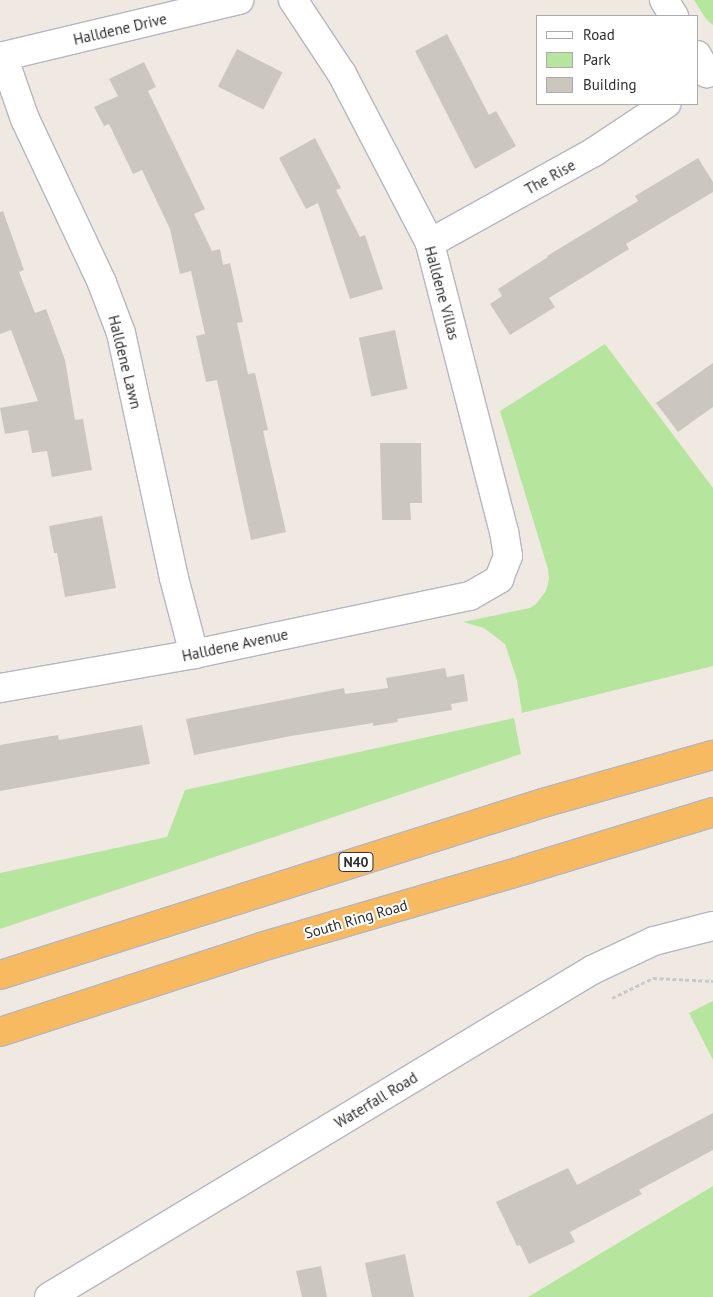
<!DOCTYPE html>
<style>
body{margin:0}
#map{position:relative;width:713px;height:1297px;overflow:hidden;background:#efe9e1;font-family:"PT Sans",sans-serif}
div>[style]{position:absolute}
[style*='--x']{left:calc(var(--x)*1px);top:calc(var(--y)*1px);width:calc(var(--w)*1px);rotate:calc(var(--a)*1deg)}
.green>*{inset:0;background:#b6e59e}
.building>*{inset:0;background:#cbc7bf;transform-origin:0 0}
.path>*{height:3px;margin-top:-1.5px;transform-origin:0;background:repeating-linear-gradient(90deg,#c9c9c9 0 4px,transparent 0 6.5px)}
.roads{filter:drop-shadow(1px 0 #b4b7c1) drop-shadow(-1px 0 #b4b7c1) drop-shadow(0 1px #b4b7c1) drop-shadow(0 -1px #b4b7c1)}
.minor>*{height:28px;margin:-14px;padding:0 14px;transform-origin:14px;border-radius:14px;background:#fff}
.tertiary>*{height:28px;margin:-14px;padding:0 14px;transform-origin:14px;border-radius:14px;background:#fff}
.trunk>*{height:28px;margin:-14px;padding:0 14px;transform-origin:14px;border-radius:14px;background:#f8ba60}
span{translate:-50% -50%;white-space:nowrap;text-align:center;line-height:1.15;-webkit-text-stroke:4px #fff;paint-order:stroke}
.shield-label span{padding:1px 4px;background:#fff;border:1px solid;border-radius:4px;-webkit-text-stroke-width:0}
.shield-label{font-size:14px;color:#2e2e2e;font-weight:700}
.street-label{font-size:15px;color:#2e2e2e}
.legend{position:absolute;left:536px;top:15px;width:162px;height:90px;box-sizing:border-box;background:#fff;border:1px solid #ababab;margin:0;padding:6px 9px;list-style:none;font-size:15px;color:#2e2e2e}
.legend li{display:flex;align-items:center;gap:10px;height:25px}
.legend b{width:25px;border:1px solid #ababab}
</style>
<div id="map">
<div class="green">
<i style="clip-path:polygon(694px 0,713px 0,713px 25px,706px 19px)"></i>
<i style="clip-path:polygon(605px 344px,713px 488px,713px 666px,522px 713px,517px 680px,505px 644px,484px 628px,463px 622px,530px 608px,536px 604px,546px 591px,549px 579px,548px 569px,500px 411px)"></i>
<i style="clip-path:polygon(514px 718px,521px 754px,0 929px,0 873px,167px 837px,185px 790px)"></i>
<i style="clip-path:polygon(713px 1001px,713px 1060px,689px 1013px)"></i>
<i style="clip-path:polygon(713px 1186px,713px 1297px,528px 1297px)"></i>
</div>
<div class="building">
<i style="clip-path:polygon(447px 34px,489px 115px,496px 111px,516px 146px,475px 169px,415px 51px)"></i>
<i style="left:237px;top:49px;width:51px;height:42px;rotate:27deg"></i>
<i style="clip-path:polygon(144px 62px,156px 87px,148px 91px,205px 209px,194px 214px,212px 251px,220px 249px,223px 265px,230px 263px,243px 322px,237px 323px,248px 374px,255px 373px,268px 430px,263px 431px,286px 532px,251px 540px,217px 380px,206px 382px,196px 336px,205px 334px,191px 271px,180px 274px,170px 229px,142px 170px,133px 174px,109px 124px,104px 126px,94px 107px,118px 96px,109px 79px)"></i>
<i style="clip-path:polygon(315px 138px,341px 188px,336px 190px,360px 237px,365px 235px,383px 289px,350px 299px,318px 203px,306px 209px,279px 158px)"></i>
<i style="clip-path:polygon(698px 158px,713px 182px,713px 192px,626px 244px,629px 249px,549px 298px,555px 307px,510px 335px,490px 304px,502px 296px,498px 289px,548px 257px,547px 256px,638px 201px,635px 196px)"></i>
<i style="clip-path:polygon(3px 211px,24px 270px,19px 272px,35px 313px,46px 309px,65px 360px,75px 420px,83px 419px,92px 470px,52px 477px,47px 451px,32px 453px,28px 430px,5px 434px,0 408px,38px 401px,11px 330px,0 334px,0 212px)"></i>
<i style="left:395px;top:330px;width:60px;height:37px;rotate:78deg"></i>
<i style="clip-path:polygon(713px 363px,713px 407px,678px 432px,656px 403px)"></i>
<i style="clip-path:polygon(380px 443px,421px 443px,422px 503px,410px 503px,411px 520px,382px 520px)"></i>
<i style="clip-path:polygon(102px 516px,116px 588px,65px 597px,57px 553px,54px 553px,49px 526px)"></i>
<i style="clip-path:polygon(445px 668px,447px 677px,464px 674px,468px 701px,451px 704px,452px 710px,397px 719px,398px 722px,373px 726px,373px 723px,291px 736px,194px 755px,186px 719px,344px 688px,345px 694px,388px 688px,386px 678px)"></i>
<i style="clip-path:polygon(142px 725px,150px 764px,0 791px,0 745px,58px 735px,59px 740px)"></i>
<i style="clip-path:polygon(713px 1113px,713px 1150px,639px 1190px,642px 1194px,570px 1232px,575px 1242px,529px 1264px,520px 1245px,517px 1246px,496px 1202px,568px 1168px,577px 1185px)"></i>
<i style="clip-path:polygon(405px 1254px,414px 1297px,372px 1297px,365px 1263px)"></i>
<i style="clip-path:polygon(321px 1266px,327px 1297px,302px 1297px,296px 1271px)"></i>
</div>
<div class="path">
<i style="--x:612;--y:998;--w:46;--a:-26"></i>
<i style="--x:653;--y:978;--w:60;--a:2.9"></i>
</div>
<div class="roads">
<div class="minor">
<i style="--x:664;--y:0;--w:19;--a:58"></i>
<i style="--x:697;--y:55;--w:21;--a:61"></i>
<i style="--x:3;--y:56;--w:67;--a:70.8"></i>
<i style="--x:25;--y:119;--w:181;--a:64.8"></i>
<i style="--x:102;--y:283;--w:53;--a:69.2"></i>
<i style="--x:121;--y:333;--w:251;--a:77.8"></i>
<i style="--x:174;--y:578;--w:79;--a:75.3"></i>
<i style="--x:0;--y:57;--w:246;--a:-13.4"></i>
<i style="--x:430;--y:243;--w:188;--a:-29"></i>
<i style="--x:594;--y:152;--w:87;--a:-33.7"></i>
<i style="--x:0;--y:688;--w:197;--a:-9.9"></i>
<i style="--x:194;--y:654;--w:282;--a:-11.9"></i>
<i style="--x:470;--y:596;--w:34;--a:-30"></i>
<i style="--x:499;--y:579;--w:25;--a:-69"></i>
<i style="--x:508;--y:556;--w:24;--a:-99"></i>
<i style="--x:504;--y:532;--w:298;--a:-104.4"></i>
<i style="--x:430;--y:243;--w:191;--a:-117.5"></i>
<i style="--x:342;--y:74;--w:89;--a:-123.5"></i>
</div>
<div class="tertiary">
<i style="--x:49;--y:1297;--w:634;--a:-31.06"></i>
<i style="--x:592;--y:970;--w:68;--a:-25.1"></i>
<i style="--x:654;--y:941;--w:61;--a:-14.3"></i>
</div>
<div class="trunk">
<i style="--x:0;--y:975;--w:570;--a:-17.58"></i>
<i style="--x:543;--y:803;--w:177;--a:-15.8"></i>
<i style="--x:0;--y:1032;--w:274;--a:-18"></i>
<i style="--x:261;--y:947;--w:277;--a:-16.3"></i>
<i style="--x:527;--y:869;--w:195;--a:-17"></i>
</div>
</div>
<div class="shield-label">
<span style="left:356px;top:862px">N40</span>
</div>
<div class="street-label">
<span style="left:120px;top:29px;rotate:-13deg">Halldene Drive</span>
<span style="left:550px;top:177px;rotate:-29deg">The Rise</span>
<span style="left:442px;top:293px;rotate:75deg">Halldene Villas</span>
<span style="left:125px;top:362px;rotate:76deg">Halldene Lawn</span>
<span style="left:235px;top:645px;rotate:-12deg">Halldene Avenue</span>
<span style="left:356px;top:919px;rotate:-16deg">South Ring Road</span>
<span style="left:376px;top:1100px;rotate:-31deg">Waterfall Road</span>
</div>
<ul class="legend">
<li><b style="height:6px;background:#fff"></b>Road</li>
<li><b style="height:14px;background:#b6e59e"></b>Park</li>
<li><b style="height:14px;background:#cbc7bf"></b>Building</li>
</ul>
</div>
